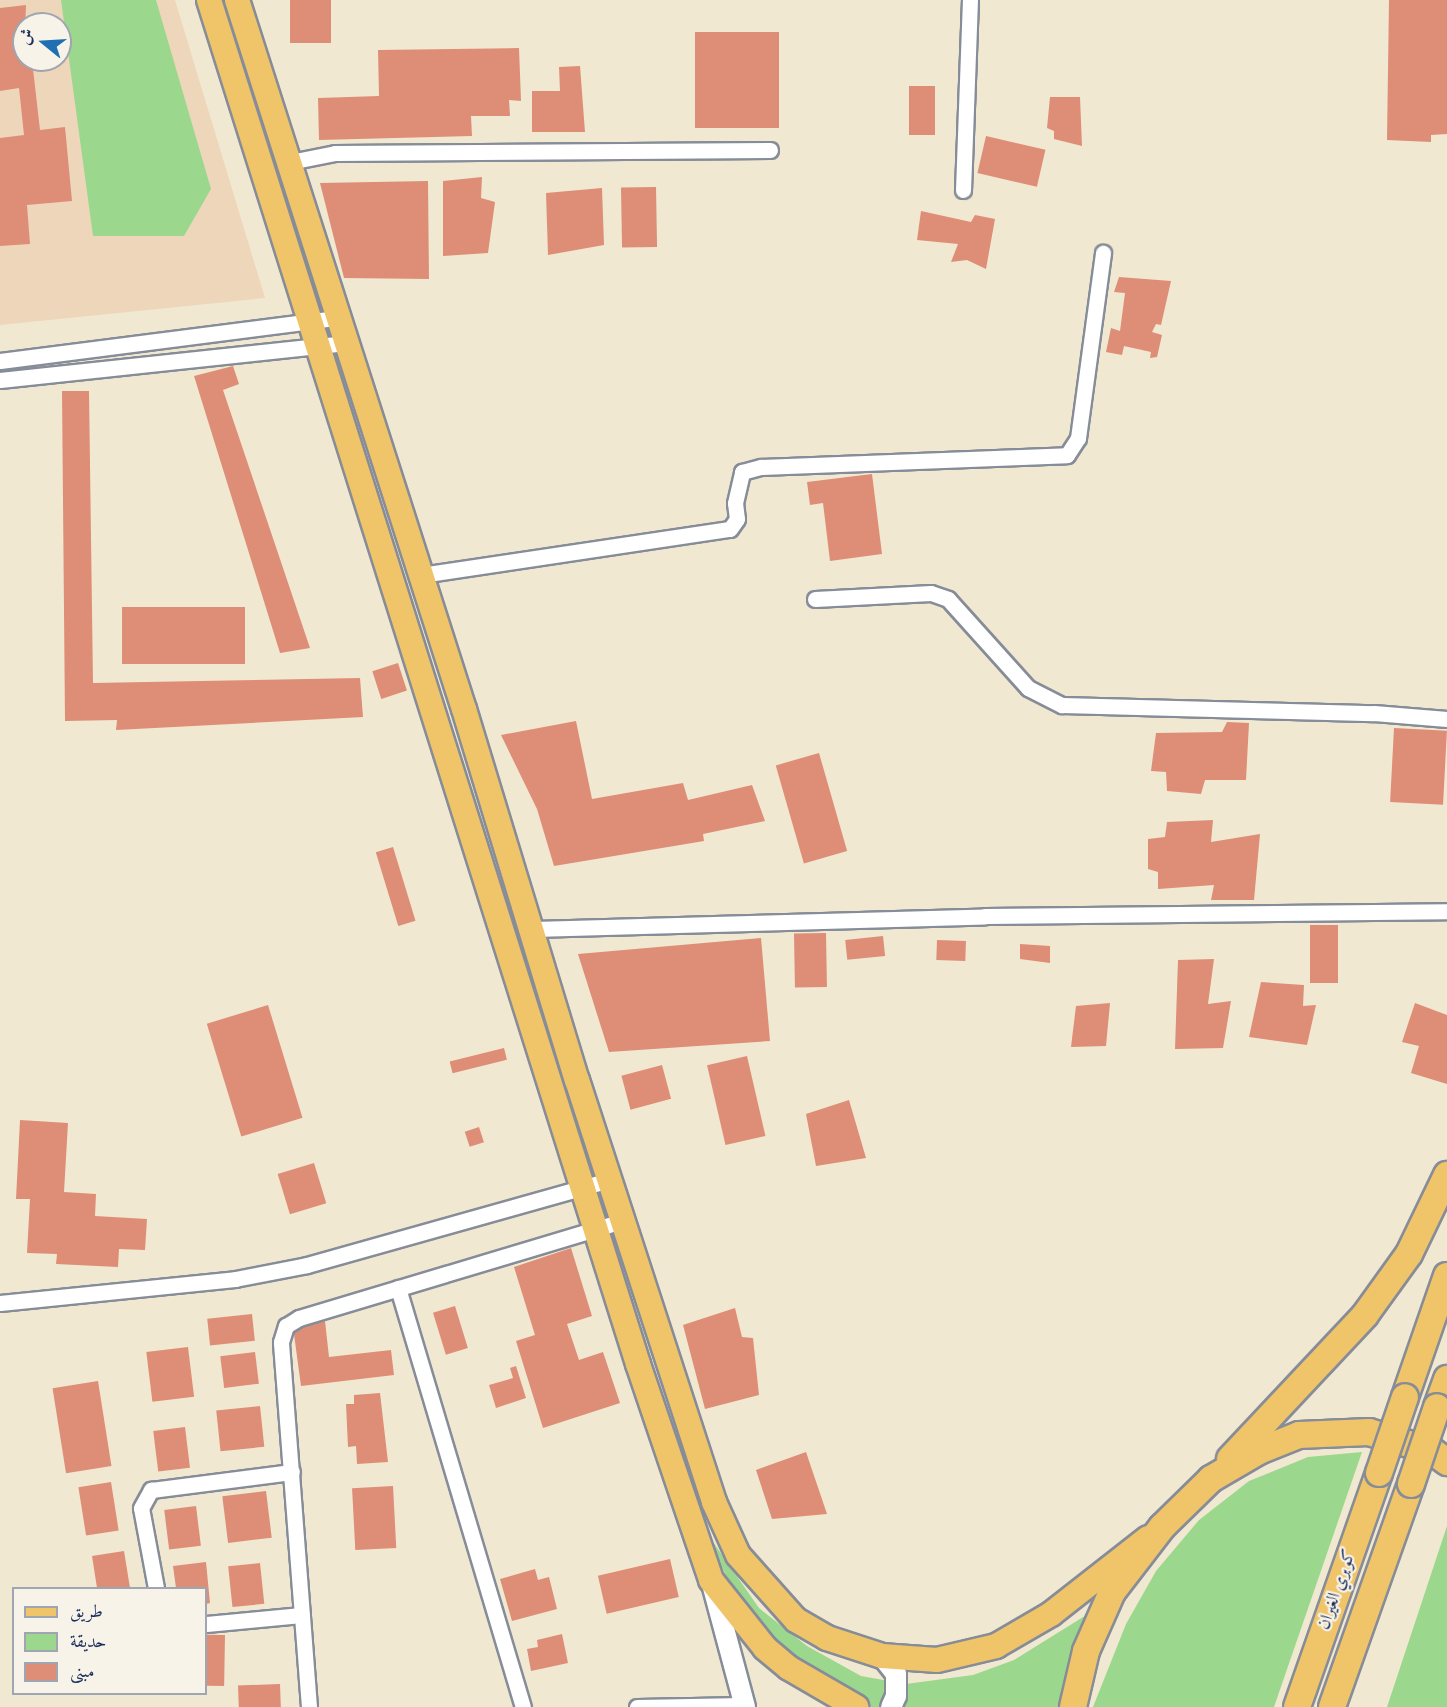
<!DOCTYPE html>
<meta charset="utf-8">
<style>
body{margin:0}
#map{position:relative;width:1447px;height:1707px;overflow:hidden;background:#f1e8d1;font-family:"IM FELL English",Amiri,serif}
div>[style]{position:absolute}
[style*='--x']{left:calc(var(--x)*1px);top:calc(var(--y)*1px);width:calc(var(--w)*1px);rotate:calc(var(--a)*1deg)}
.built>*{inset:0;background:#eed6bb}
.green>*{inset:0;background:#9bd88d}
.building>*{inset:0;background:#de8d77;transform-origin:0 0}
.roads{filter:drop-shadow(2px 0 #868c98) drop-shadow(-2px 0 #868c98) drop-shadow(0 2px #868c98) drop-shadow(0 -2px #868c98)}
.minor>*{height:15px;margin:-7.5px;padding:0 7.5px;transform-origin:7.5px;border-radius:7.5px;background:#fff}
.tertiary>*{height:20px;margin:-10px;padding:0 10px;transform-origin:10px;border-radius:10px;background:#fff}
.primary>*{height:24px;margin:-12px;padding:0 12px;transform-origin:12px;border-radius:12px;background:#f0c469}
.trunk>*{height:26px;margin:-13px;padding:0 13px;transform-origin:13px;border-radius:13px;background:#f0c469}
.bridges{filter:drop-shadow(2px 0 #868c98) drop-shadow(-2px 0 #868c98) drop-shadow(0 2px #868c98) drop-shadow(0 -2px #868c98)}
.trunk-bridge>*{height:26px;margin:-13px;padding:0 13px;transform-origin:13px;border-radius:13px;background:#f0c469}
span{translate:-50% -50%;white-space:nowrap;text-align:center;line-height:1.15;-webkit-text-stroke:4.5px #f7f3e8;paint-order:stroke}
.street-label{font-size:18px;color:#1b2f5e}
.legend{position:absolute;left:12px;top:1587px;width:195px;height:108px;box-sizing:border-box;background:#f7f3e8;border:2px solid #9fa5b1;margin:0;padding:8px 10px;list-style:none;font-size:18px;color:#1b2f5e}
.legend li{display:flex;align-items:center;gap:12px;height:30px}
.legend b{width:30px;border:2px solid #9fa5b1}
.north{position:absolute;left:12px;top:12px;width:60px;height:60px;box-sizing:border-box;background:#f7f3e8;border:2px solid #9fa5b1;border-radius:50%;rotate:288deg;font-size:16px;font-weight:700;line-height:24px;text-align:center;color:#1b2f5e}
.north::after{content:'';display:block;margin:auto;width:21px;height:27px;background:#1f6fb2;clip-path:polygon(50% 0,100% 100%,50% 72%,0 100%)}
</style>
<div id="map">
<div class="built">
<i style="clip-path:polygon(evenodd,0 0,175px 0,265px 298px,0 325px,0 0,24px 24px,60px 24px,60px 60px,24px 60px,24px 24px)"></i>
</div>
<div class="green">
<i style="clip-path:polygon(61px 0,156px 0,211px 189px,184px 236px,93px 236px)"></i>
<i style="clip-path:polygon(1362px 1452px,1274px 1707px,1093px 1707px,1126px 1624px,1156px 1571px,1199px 1520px,1249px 1481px,1308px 1457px)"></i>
<i style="clip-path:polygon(1447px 1526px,1447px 1707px,1387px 1707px)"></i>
<i style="clip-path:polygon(704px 1529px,759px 1608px,807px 1646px,861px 1676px,906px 1684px,973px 1675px,1014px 1660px,1096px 1609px,1083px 1629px,1068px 1671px,1060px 1707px,872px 1707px,766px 1639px,737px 1599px)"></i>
</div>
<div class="building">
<i style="left:290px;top:0;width:41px;height:43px"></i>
<i style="clip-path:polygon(1389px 0,1447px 0,1447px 134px,1431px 135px,1431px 142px,1387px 140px)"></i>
<i style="clip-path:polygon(26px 5px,24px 60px,32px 60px,40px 130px,65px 127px,72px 201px,27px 205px,30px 244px,0 246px,0 138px,24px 135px,19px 88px,0 91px,0 8px)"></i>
<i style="left:695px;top:32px;width:84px;height:96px"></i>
<i style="clip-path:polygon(519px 48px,521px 101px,509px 100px,510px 116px,471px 116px,472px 136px,319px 140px,318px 98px,379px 96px,378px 50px)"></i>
<i style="clip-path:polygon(580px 66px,585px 132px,532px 132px,532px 91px,560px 91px,559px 67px)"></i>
<i style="left:909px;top:86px;width:26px;height:49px"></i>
<i style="clip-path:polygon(1050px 97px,1080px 97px,1082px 146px,1054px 139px,1054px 131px,1047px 128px)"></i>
<i style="left:986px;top:136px;width:61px;height:38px;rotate:13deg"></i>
<i style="clip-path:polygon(482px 177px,481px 198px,495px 202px,488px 253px,443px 256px,443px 181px)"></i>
<i style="clip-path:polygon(428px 181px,429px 279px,344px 278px,320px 183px)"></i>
<i style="left:656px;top:187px;width:60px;height:35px;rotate:89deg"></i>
<i style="clip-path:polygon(602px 188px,604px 245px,548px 255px,546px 193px)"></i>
<i style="clip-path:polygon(921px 211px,971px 222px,975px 215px,995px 219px,986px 269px,967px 260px,951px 262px,958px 244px,917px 240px)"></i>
<i style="clip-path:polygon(1119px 277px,1171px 281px,1161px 325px,1156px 324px,1152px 332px,1162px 335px,1157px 357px,1150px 358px,1151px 352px,1124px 346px,1122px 355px,1106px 352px,1111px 328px,1120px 331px,1125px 293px,1114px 292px)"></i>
<i style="clip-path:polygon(233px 366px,239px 384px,223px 390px,310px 648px,280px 653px,194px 376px)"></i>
<i style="clip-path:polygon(62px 391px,89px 391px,93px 683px,360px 678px,363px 717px,116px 730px,117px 720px,65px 721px)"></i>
<i style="clip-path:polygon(872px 474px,882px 554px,830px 561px,823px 503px,810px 505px,807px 482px)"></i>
<i style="left:122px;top:607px;width:123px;height:57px"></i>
<i style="left:398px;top:663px;width:29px;height:27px;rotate:72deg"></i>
<i style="clip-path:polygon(576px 721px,592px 799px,683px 783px,688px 800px,752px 785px,765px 821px,703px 834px,704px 841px,554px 866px,537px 809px,501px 735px)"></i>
<i style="clip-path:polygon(1227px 722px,1249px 723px,1246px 780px,1205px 780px,1201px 794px,1167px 791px,1166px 772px,1151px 771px,1156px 733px,1222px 732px)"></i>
<i style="left:1394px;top:728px;width:53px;height:74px;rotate:3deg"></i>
<i style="left:819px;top:753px;width:102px;height:45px;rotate:74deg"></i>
<i style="clip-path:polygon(1213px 820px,1211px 842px,1260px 834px,1254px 900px,1211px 900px,1214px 885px,1158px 889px,1158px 872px,1148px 869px,1148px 839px,1165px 837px,1167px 822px)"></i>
<i style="left:393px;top:847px;width:77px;height:18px;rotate:73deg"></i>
<i style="left:1310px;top:925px;width:28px;height:58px"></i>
<i style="left:826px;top:933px;width:54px;height:32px;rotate:89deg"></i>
<i style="left:883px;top:936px;width:20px;height:38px;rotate:84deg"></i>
<i style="clip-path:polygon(761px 938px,770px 1041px,609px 1052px,578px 954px)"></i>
<i style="left:937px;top:940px;width:29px;height:20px;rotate:2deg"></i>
<i style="clip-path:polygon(1020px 944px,1050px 946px,1050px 963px,1020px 959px)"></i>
<i style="clip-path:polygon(1214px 959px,1208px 1004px,1231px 1001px,1223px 1048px,1175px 1049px,1178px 960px)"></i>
<i style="clip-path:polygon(1261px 982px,1304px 985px,1303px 1006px,1316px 1005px,1307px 1045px,1249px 1037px)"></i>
<i style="clip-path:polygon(1110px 1003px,1106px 1046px,1071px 1047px,1076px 1006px)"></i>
<i style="clip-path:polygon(1415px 1003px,1447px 1015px,1447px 1084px,1411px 1073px,1419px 1046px,1402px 1042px)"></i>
<i style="left:268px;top:1005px;width:118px;height:64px;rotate:73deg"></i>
<i style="left:504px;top:1048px;width:12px;height:56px;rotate:76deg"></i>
<i style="left:747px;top:1056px;width:82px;height:41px;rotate:77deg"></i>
<i style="left:662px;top:1065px;width:35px;height:42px;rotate:75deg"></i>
<i style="clip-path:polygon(849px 1100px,866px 1158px,816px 1166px,806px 1114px)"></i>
<i style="clip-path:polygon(20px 1120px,68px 1123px,64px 1192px,96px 1194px,95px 1216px,147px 1219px,145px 1250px,119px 1249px,118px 1267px,56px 1264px,57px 1254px,27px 1253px,30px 1199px,16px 1199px)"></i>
<i style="left:479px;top:1127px;width:16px;height:15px;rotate:72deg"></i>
<i style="left:314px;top:1163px;width:42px;height:38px;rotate:73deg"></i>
<i style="clip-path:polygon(571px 1248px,592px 1316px,567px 1324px,579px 1360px,603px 1352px,620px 1403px,543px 1428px,516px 1341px,535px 1335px,514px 1267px)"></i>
<i style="left:455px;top:1306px;width:44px;height:23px;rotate:73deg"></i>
<i style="clip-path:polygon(735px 1308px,742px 1337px,753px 1338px,759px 1395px,705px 1409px,683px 1325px)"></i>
<i style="left:252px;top:1314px;width:27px;height:45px;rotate:84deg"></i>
<i style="clip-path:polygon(325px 1321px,329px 1357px,391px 1350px,394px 1375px,301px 1386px,293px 1327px)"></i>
<i style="left:188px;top:1347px;width:50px;height:42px;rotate:83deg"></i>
<i style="left:255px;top:1352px;width:32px;height:35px;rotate:83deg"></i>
<i style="clip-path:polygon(516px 1366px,526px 1398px,496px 1408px,489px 1385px,513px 1378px,510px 1368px)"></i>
<i style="left:98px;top:1381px;width:86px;height:46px;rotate:81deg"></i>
<i style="clip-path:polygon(380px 1393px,388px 1462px,357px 1464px,356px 1446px,348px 1447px,346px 1404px,354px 1404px,354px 1395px)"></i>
<i style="left:260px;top:1406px;width:41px;height:44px;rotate:84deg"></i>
<i style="left:185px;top:1427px;width:41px;height:32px;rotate:83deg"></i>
<i style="clip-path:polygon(806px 1452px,827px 1514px,772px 1519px,756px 1470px)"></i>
<i style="left:111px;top:1482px;width:49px;height:33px;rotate:81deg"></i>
<i style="left:393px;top:1486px;width:62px;height:41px;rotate:87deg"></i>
<i style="left:266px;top:1491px;width:47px;height:44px;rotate:83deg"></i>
<i style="left:196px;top:1506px;width:40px;height:32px;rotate:83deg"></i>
<i style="clip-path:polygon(124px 1551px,130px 1588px,97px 1588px,92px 1556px)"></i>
<i style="left:670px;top:1559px;width:39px;height:74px;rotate:77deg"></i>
<i style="clip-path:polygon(206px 1562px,210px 1603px,206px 1604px,206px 1588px,176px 1588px,173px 1566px)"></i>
<i style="left:260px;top:1563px;width:41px;height:32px;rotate:84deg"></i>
<i style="clip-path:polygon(535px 1569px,538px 1580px,549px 1577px,557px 1609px,512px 1621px,500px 1579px)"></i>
<i style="clip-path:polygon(562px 1634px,568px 1663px,531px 1671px,527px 1649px,538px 1647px,537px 1640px)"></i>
<i style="left:225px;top:1635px;width:51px;height:19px;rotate:91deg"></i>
<i style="left:280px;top:1684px;width:23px;height:42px;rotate:88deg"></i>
</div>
<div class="roads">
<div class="minor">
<i style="--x:290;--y:162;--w:46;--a:-11.3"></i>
<i style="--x:335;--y:153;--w:435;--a:-0.4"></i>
<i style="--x:963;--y:190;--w:190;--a:-87.9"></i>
<i style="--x:0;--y:361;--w:341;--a:-7.3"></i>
<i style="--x:0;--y:380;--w:348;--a:-6.1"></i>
<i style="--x:421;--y:575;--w:312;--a:-8.5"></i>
<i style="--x:730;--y:529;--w:12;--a:-55"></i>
<i style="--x:737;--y:519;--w:16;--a:-97"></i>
<i style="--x:735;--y:503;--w:32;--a:-77"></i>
<i style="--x:742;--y:472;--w:20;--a:-15"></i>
<i style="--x:761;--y:467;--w:306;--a:-2.2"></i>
<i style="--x:1067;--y:455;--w:20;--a:-57"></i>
<i style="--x:1078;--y:438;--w:187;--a:-82.3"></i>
<i style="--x:815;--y:599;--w:116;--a:-3"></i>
<i style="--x:931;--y:593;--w:18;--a:19"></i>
<i style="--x:948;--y:599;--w:120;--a:48"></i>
<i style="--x:1028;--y:688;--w:38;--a:27"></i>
<i style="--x:1062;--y:705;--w:312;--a:1.5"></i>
<i style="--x:1374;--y:713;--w:73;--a:4.7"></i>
<i style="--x:533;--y:929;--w:452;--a:-1.6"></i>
<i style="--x:985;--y:916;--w:462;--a:-0.6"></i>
<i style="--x:398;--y:1288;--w:437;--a:73.4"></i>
<i style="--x:0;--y:1303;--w:236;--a:-5.8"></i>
<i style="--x:235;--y:1279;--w:73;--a:-11"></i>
<i style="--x:307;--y:1265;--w:314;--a:-15.7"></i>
<i style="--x:156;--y:1588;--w:81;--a:-100.6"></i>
<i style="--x:141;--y:1508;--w:21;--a:-61"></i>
<i style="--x:151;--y:1490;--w:142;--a:-7.3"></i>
<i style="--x:206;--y:1624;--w:96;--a:-5.4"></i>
<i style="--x:309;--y:1707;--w:366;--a:-94.4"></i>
<i style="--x:281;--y:1342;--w:17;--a:-73"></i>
<i style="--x:286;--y:1326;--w:15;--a:-32"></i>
<i style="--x:299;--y:1318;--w:337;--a:-16.7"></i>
<i style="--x:637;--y:1707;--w:107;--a:-1.1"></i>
</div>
<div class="tertiary">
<i style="--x:711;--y:1580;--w:131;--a:75"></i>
<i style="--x:882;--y:1656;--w:23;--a:52"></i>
<i style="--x:896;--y:1674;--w:22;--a:90"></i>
<i style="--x:896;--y:1696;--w:12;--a:114"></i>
</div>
<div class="primary">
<i style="--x:209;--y:0;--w:1430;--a:72.54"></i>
<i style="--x:638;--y:1364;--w:228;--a:71.3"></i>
<i style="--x:711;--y:1580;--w:87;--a:51.5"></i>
<i style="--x:765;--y:1648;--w:31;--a:40"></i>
<i style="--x:789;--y:1668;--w:78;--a:30.2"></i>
<i style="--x:237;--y:0;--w:744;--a:72.25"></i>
<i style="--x:464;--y:709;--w:388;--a:73.1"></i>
<i style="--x:577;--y:1080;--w:444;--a:72"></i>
<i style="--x:714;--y:1502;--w:58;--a:65.6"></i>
<i style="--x:738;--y:1555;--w:87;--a:48.3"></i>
<i style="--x:796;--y:1620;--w:36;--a:30"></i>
<i style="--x:827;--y:1638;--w:58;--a:18.1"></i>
<i style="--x:882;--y:1656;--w:55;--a:4.2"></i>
<i style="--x:937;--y:1660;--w:61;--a:-13.3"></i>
<i style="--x:996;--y:1646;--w:64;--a:-30.2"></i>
<i style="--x:1051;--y:1614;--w:123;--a:-38.1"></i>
</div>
<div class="trunk">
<i style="--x:1405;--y:1397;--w:128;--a:-70.9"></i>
<i style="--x:1437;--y:1407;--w:30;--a:-70"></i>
<i style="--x:1230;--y:1459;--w:197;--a:-46.8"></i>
<i style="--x:1365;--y:1315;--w:75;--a:-54.2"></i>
<i style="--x:1409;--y:1254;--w:88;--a:-64.3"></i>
<i style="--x:1073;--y:1707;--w:57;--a:-76.9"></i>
<i style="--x:1086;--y:1651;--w:64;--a:-66.2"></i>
<i style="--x:1112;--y:1592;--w:82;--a:-52.4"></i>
<i style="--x:1162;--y:1527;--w:69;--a:-44.4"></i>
<i style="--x:1211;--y:1479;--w:56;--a:-30.3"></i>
<i style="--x:1259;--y:1451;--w:43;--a:-21.8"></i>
<i style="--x:1299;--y:1435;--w:70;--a:-2.5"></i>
<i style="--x:1369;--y:1432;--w:66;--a:16.8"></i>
<i style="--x:1432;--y:1451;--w:19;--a:36"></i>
<i style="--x:1297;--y:1707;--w:248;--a:-70.7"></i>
<i style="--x:1332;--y:1707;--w:237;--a:-70.5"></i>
</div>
</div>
<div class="bridges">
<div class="trunk-bridge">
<i style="--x:1379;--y:1473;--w:80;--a:-71.1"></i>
<i style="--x:1411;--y:1484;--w:81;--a:-71.3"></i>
</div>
</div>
<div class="street-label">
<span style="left:1338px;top:1590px;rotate:-71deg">كوبري الغيران</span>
</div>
<ul class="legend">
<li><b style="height:8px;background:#f0c469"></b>طريق</li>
<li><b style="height:16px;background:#9bd88d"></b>حديقة</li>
<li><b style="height:16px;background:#de8d77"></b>مبنى</li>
</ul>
<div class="north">ش</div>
</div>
